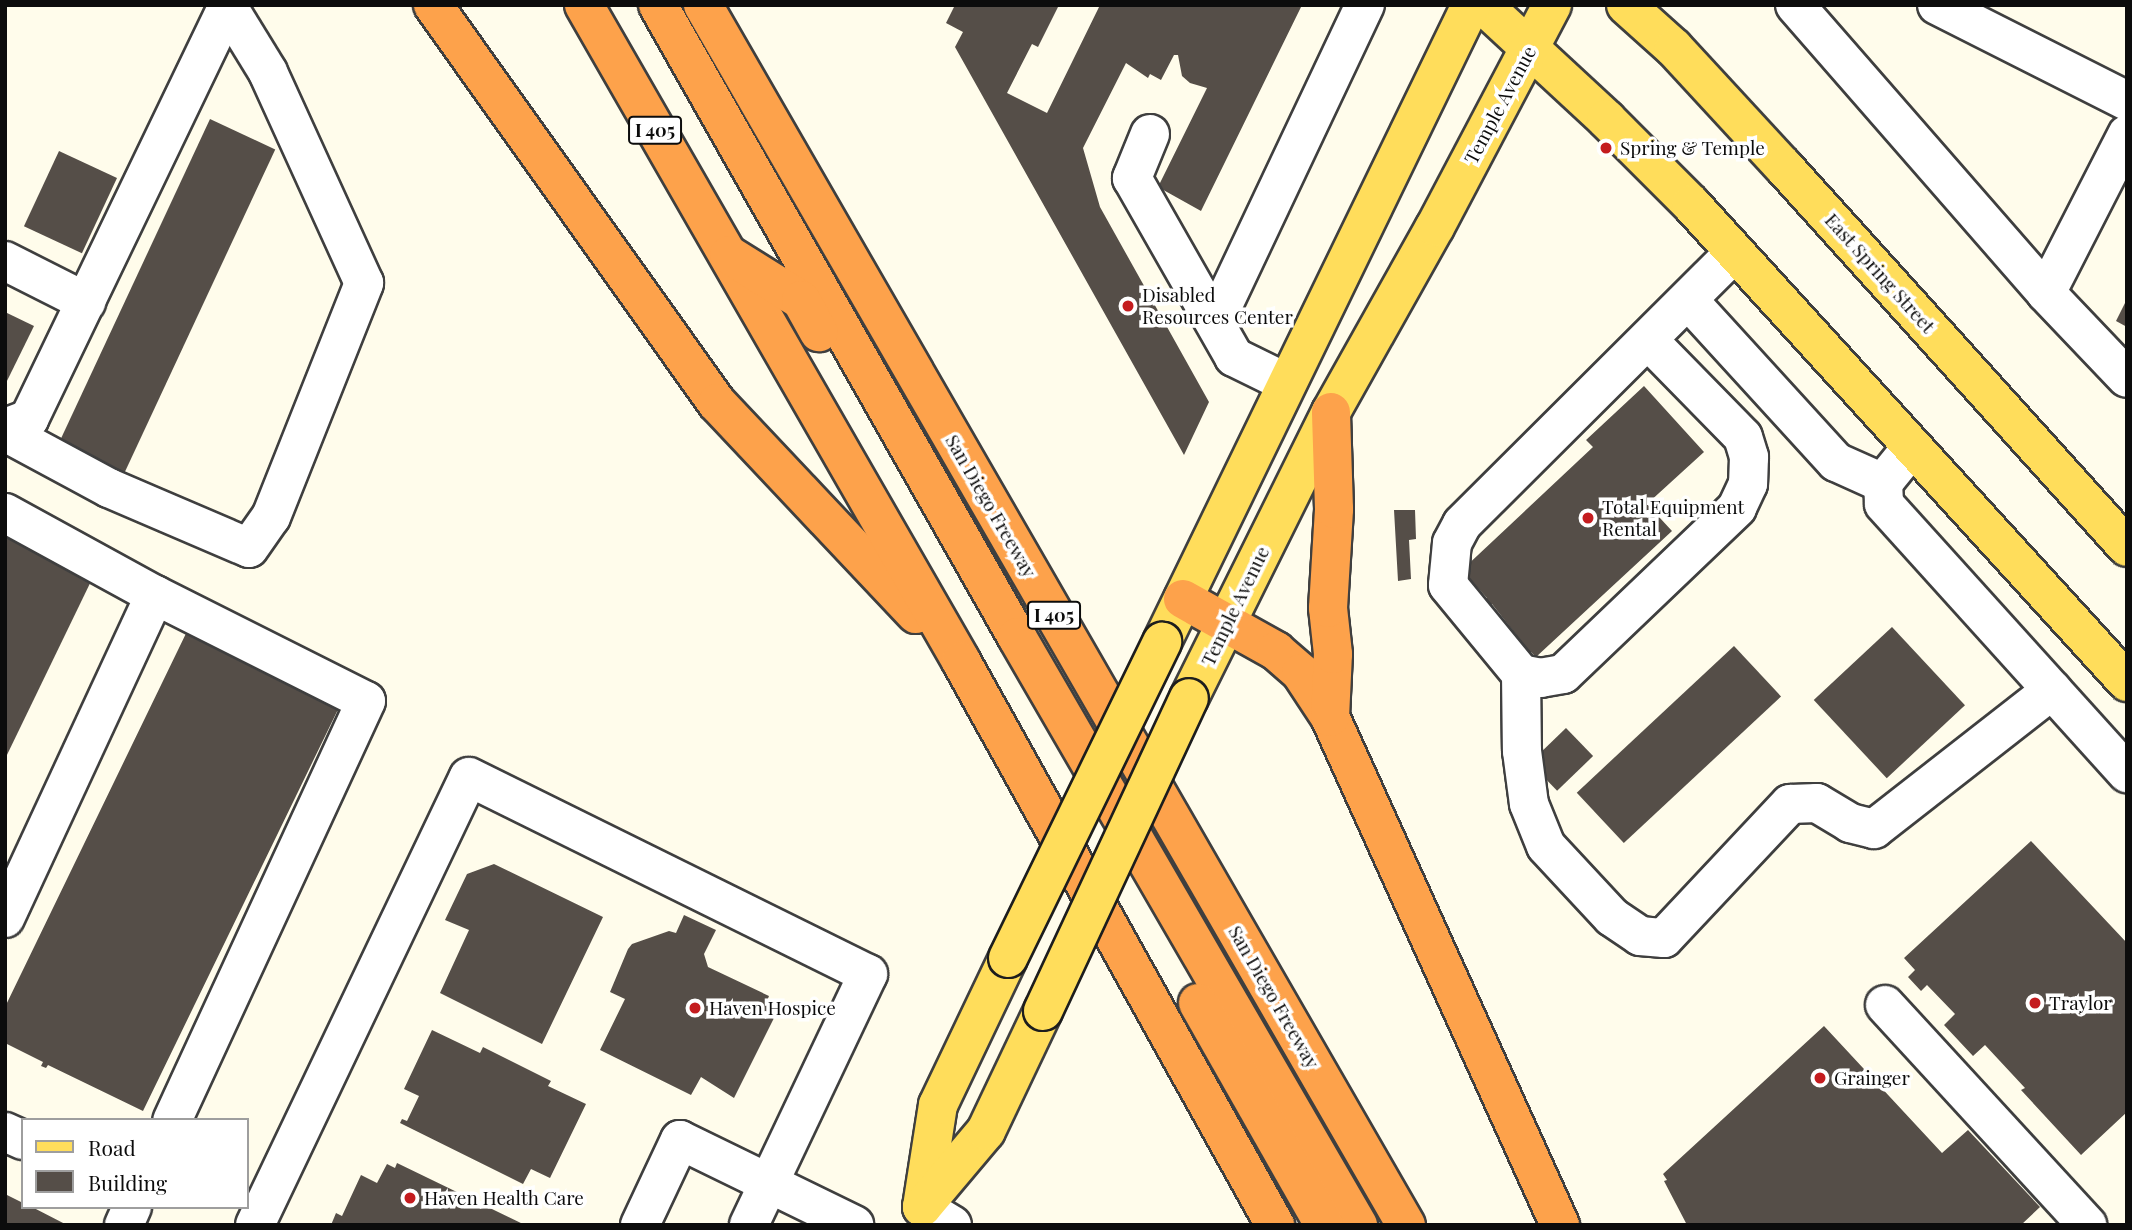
<!DOCTYPE html>
<style>
body{margin:0}
#map{position:relative;width:2132px;height:1230px;overflow:hidden;background:#fffceb;font-family:"Playfair Display",serif}
div>[style]{position:absolute}
[style*='--x']{left:calc(var(--x)*1px);top:calc(var(--y)*1px);width:calc(var(--w)*1px);rotate:calc(var(--a)*1deg)}
.building>*{inset:0;background:#554e48;transform-origin:0 0}
.roads{filter:drop-shadow(2px 0 #3f3f3f) drop-shadow(-2px 0 #3f3f3f) drop-shadow(0 2px #3f3f3f) drop-shadow(0 -2px #3f3f3f)}
.minor>*{height:38px;margin:-19px;padding:0 19px;transform-origin:19px;border-radius:19px;background:#fff}
.major>*{height:38px;margin:-19px;padding:0 19px;transform-origin:19px;border-radius:19px;background:#ffdd5b}
.highway>*{height:38px;margin:-19px;padding:0 19px;transform-origin:19px;border-radius:19px;background:#fda24b}
.bridges{filter:drop-shadow(2px 0 #1d1d1d) drop-shadow(-2px 0 #1d1d1d) drop-shadow(0 2px #1d1d1d) drop-shadow(0 -2px #1d1d1d)}
.major-bridge>*{height:38px;margin:-19px;padding:0 19px;transform-origin:19px;border-radius:19px;background:#ffdd5b}
.dots>*{width:19px;height:19px;translate:-50% -50%;box-sizing:border-box;border:4px solid #fff;border-radius:50%}
span{translate:-50% -50%;white-space:nowrap;text-align:center;line-height:1.15;-webkit-text-stroke:7px #fff;paint-order:stroke}
.shield-label span{padding:2px 5px;background:#fff;border:2px solid;border-radius:5px;-webkit-text-stroke-width:0}
.shield-label{font-size:18px;color:#0c0c0c;font-weight:700}
.street-label{font-size:19px;color:#0c0c0c}
.poi-label{font-size:19px;color:#0c0c0c}
.left{translate:0 -50%;text-align:left}
.frame{position:absolute;inset:0;border:7px solid #0c0c0c;pointer-events:none}
.legend{position:absolute;left:21px;top:1118px;width:228px;height:91px;box-sizing:border-box;background:#fff;border:2px solid #9e9e9e;margin:0;padding:9px 12px;list-style:none;font-size:21px;color:#0c0c0c}
.legend li{display:flex;align-items:center;gap:14px;height:35px}
.legend b{width:35px;border:2px solid #9e9e9e}
</style>
<div id="map">
<div class="building">
<i style="clip-path:polygon(955px 5px,1059px 5px,1038px 47px,1032px 44px,1007px 93px,1047px 113px,1100px 5px,1302px 5px,1201px 211px,1158px 187px,1207px 88px,1190px 83px,1182px 76px,1178px 55px,1174px 55px,1161px 80px,1150px 74px,1148px 78px,1126px 63px,1083px 148px,1100px 207px,1209px 402px,1184px 455px,955px 47px,963px 32px,946px 23px)"></i>
<i style="left:210px;top:119px;width:72px;height:360px;rotate:25deg"></i>
<i style="left:59px;top:151px;width:64px;height:83px;rotate:25deg"></i>
<i style="clip-path:polygon(2127px 299px,2127px 327px,2116px 321px)"></i>
<i style="clip-path:polygon(5px 312px,34px 326px,5px 385px)"></i>
<i style="clip-path:polygon(1644px 386px,1704px 452px,1647px 504px,1672px 531px,1536px 657px,1531px 652px,1522px 660px,1516px 654px,1525px 646px,1492px 604px,1483px 613px,1477px 606px,1487px 598px,1462px 570px,1593px 447px,1586px 440px)"></i>
<i style="clip-path:polygon(1394px 510px,1415px 510px,1416px 539px,1409px 540px,1411px 579px,1398px 581px)"></i>
<i style="clip-path:polygon(5px 529px,95px 573px,5px 759px)"></i>
<i style="clip-path:polygon(193px 619px,346px 693px,143px 1111px,48px 1065px,46px 1068px,41px 1066px,43px 1062px,5px 1043px,5px 1007px)"></i>
<i style="left:1892px;top:627px;width:107px;height:107px;rotate:47deg"></i>
<i style="left:1734px;top:646px;width:69px;height:215px;rotate:47deg"></i>
<i style="left:1566px;top:728px;width:39px;height:50px;rotate:46deg"></i>
<i style="clip-path:polygon(2031px 841px,2127px 943px,2127px 1112px,2081px 1155px,2021px 1090px,2025px 1088px,1985px 1045px,1973px 1056px,1944px 1025px,1955px 1014px,1927px 985px,1921px 991px,1908px 977px,1915px 970px,1904px 958px)"></i>
<i style="clip-path:polygon(494px 864px,603px 917px,542px 1044px,440px 993px,469px 930px,445px 920px,467px 874px)"></i>
<i style="clip-path:polygon(684px 915px,716px 930px,704px 954px,708px 967px,769px 996px,767px 1001px,775px 1016px,734px 1098px,701px 1077px,691px 1095px,600px 1050px,625px 999px,610px 992px,628px 949px,632px 944px,669px 931px,676px 933px)"></i>
<i style="clip-path:polygon(1824px 1026px,1942px 1153px,1968px 1130px,2040px 1207px,2021px 1225px,1687px 1225px,1664px 1181px,1667px 1180px,1663px 1174px)"></i>
<i style="clip-path:polygon(432px 1030px,480px 1053px,483px 1047px,551px 1081px,548px 1086px,586px 1104px,550px 1178px,531px 1169px,523px 1184px,400px 1123px,402px 1119px,407px 1121px,419px 1096px,404px 1089px)"></i>
<i style="clip-path:polygon(397px 1163px,525px 1225px,331px 1225px,336px 1213px,342px 1216px,361px 1175px,377px 1183px,387px 1164px,395px 1168px)"></i>
<i style="clip-path:polygon(5px 1194px,23px 1203px,23px 1207px,32px 1207px,67px 1225px,5px 1225px)"></i>
</div>
<div class="roads">
<div class="minor">
<i style="--x:1795;--y:5;--w:382;--a:48.9"></i>
<i style="--x:2046;--y:293;--w:117;--a:46.4"></i>
<i style="--x:1937;--y:5;--w:213;--a:26.8"></i>
<i style="--x:1150;--y:134;--w:48;--a:112.2"></i>
<i style="--x:1132;--y:178;--w:206;--a:60.3"></i>
<i style="--x:1234;--y:357;--w:59;--a:26.1"></i>
<i style="--x:5;--y:261;--w:91;--a:26.8"></i>
<i style="--x:2046;--y:293;--w:178;--a:-62.9"></i>
<i style="--x:1689;--y:301;--w:218;--a:47.6"></i>
<i style="--x:1836;--y:462;--w:51;--a:24.1"></i>
<i style="--x:1215;--y:322;--w:351;--a:-64.7"></i>
<i style="--x:1649;--y:341;--w:134;--a:45.6"></i>
<i style="--x:1743;--y:437;--w:21;--a:73"></i>
<i style="--x:1749;--y:457;--w:27;--a:92"></i>
<i style="--x:1748;--y:484;--w:26;--a:115"></i>
<i style="--x:1737;--y:508;--w:240;--a:136.3"></i>
<i style="--x:1563;--y:674;--w:22;--a:170"></i>
<i style="--x:1541;--y:678;--w:20;--a:-169"></i>
<i style="--x:1521;--y:674;--w:115;--a:-129.4"></i>
<i style="--x:1448;--y:585;--w:42;--a:-84.6"></i>
<i style="--x:1452;--y:543;--w:21;--a:-62"></i>
<i style="--x:1462;--y:524;--w:384;--a:-44.9"></i>
<i style="--x:5;--y:428;--w:26;--a:-21"></i>
<i style="--x:29;--y:419;--w:459;--a:-64.3"></i>
<i style="--x:5;--y:432;--w:118;--a:28.3"></i>
<i style="--x:109;--y:488;--w:152;--a:23.2"></i>
<i style="--x:249;--y:548;--w:38;--a:-55"></i>
<i style="--x:271;--y:517;--w:252;--a:-68.3"></i>
<i style="--x:364;--y:283;--w:232;--a:-114.5"></i>
<i style="--x:268;--y:72;--w:76;--a:-121.6"></i>
<i style="--x:1912;--y:447;--w:46;--a:128.9"></i>
<i style="--x:1883;--y:483;--w:21;--a:87"></i>
<i style="--x:1884;--y:504;--w:363;--a:47.9"></i>
<i style="--x:5;--y:513;--w:171;--a:28.7"></i>
<i style="--x:155;--y:595;--w:236;--a:26.7"></i>
<i style="--x:366;--y:701;--w:462;--a:114.8"></i>
<i style="--x:1521;--y:674;--w:77;--a:89.3"></i>
<i style="--x:1522;--y:751;--w:53;--a:82.5"></i>
<i style="--x:1529;--y:804;--w:45;--a:68"></i>
<i style="--x:1546;--y:846;--w:97;--a:47.1"></i>
<i style="--x:1612;--y:917;--w:34;--a:34"></i>
<i style="--x:1640;--y:936;--w:24;--a:5"></i>
<i style="--x:1664;--y:938;--w:184;--a:-46.8"></i>
<i style="--x:1790;--y:804;--w:27;--a:-2"></i>
<i style="--x:1817;--y:803;--w:39;--a:31"></i>
<i style="--x:1850;--y:823;--w:25;--a:14"></i>
<i style="--x:1874;--y:829;--w:226;--a:-38"></i>
<i style="--x:5;--y:918;--w:356;--a:-65.1"></i>
<i style="--x:1885;--y:1005;--w:299;--a:47.4"></i>
<i style="--x:5;--y:1132;--w:20;--a:24"></i>
<i style="--x:922;--y:1207;--w:35;--a:31"></i>
<i style="--x:124;--y:1225;--w:20;--a:-66"></i>
<i style="--x:255;--y:1225;--w:496;--a:-64.5"></i>
<i style="--x:469;--y:777;--w:445;--a:26.3"></i>
<i style="--x:868;--y:974;--w:278;--a:115.4"></i>
<i style="--x:640;--y:1225;--w:94;--a:-64.8"></i>
<i style="--x:680;--y:1140;--w:194;--a:26"></i>
</div>
<div class="major">
<i style="--x:1483;--y:5;--w:168;--a:42.8"></i>
<i style="--x:1606;--y:119;--w:120;--a:45"></i>
<i style="--x:1691;--y:204;--w:647;--a:47.63"></i>
<i style="--x:1626;--y:5;--w:64;--a:41.9"></i>
<i style="--x:1674;--y:48;--w:161;--a:47.3"></i>
<i style="--x:1783;--y:166;--w:513;--a:47.92"></i>
<i style="--x:1162;--y:642;--w:708;--a:-64.12"></i>
<i style="--x:1189;--y:698;--w:319;--a:-63.6"></i>
<i style="--x:1331;--y:412;--w:212;--a:-60.7"></i>
<i style="--x:1435;--y:227;--w:251;--a:-62.2"></i>
<i style="--x:922;--y:1207;--w:103;--a:-81.1"></i>
<i style="--x:938;--y:1105;--w:163;--a:-64.5"></i>
<i style="--x:922;--y:1207;--w:99;--a:-49.9"></i>
<i style="--x:986;--y:1131;--w:133;--a:-64.6"></i>
</div>
<div class="highway">
<i style="--x:433;--y:5;--w:489;--a:54.5"></i>
<i style="--x:717;--y:403;--w:290;--a:46.7"></i>
<i style="--x:584;--y:5;--w:757;--a:60.11"></i>
<i style="--x:961;--y:661;--w:646;--a:60.89"></i>
<i style="--x:658;--y:5;--w:727;--a:60.4"></i>
<i style="--x:1017;--y:637;--w:680;--a:59.89"></i>
<i style="--x:703;--y:5;--w:1408;--a:60.05"></i>
<i style="--x:729;--y:255;--w:85;--a:32"></i>
<i style="--x:801;--y:300;--w:37;--a:61"></i>
<i style="--x:1183;--y:599;--w:107;--a:29.2"></i>
<i style="--x:1276;--y:651;--w:33;--a:41"></i>
<i style="--x:1301;--y:673;--w:53;--a:56.6"></i>
<i style="--x:1330;--y:717;--w:558;--a:65.64"></i>
<i style="--x:1330;--y:717;--w:63;--a:-87.3"></i>
<i style="--x:1333;--y:654;--w:46;--a:-96.2"></i>
<i style="--x:1328;--y:608;--w:99;--a:-86.5"></i>
<i style="--x:1334;--y:509;--w:97;--a:-91.8"></i>
<i style="--x:1198;--y:1003;--w:255;--a:60.4"></i>
</div>
</div>
<div class="bridges">
<div class="major-bridge">
<i style="--x:1008;--y:958;--w:352;--a:-64"></i>
<i style="--x:1043;--y:1011;--w:345;--a:-65"></i>
</div>
</div>
<div class="dots">
<i style="left:1606px;top:148px;background:#c41c1f"></i>
<i style="left:1128px;top:306px;background:#c41c1f"></i>
<i style="left:1588px;top:518px;background:#c41c1f"></i>
<i style="left:2035px;top:1003px;background:#c41c1f"></i>
<i style="left:695px;top:1008px;background:#c41c1f"></i>
<i style="left:1820px;top:1078px;background:#c41c1f"></i>
<i style="left:410px;top:1198px;background:#c41c1f"></i>
</div>
<div class="shield-label">
<span style="left:655px;top:130px">I 405</span>
<span style="left:1054px;top:615px">I 405</span>
</div>
<div class="street-label">
<span style="left:1500px;top:105px;rotate:-62deg">Temple Avenue</span>
<span style="left:1880px;top:273px;rotate:48deg">East Spring Street</span>
<span style="left:991px;top:506px;rotate:60deg">San Diego Freeway</span>
<span style="left:1235px;top:606px;rotate:-64deg">Temple Avenue</span>
<span style="left:1274px;top:997px;rotate:60deg">San Diego Freeway</span>
</div>
<div class="poi-label">
<span class="left" style="left:1620px;top:148px">Spring &amp; Temple</span>
<span class="left" style="left:1142px;top:306px">Disabled<br>Resources Center</span>
<span class="left" style="left:1602px;top:518px">Total Equipment<br>Rental</span>
<span class="left" style="left:2049px;top:1003px">Traylor</span>
<span class="left" style="left:709px;top:1008px">Haven Hospice</span>
<span class="left" style="left:1834px;top:1078px">Grainger</span>
<span class="left" style="left:424px;top:1198px">Haven Health Care</span>
</div>
<div class="frame"></div>
<ul class="legend">
<li><b style="height:9px;background:#ffdd5b"></b>Road</li>
<li><b style="height:19px;background:#554e48"></b>Building</li>
</ul>
</div>
